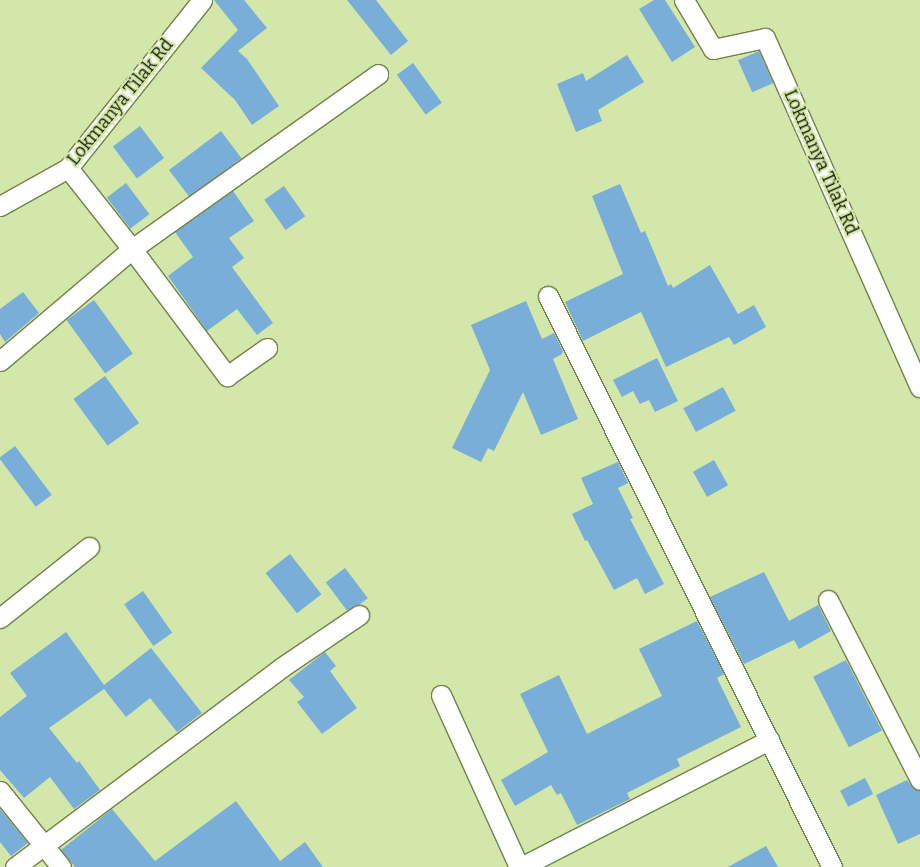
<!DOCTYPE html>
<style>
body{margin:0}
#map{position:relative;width:920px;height:867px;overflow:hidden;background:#d4e7aa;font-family:Bitter,serif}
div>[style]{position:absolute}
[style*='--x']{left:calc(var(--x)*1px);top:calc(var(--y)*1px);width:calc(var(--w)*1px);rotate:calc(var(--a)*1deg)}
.building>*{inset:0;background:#78aed7;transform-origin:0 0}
.roads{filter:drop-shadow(1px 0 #728249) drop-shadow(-1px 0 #728249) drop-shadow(0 1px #728249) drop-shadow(0 -1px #728249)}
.street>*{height:19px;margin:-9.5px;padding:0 9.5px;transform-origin:9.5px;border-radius:9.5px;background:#fff}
span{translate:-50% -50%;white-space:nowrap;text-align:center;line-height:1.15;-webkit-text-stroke:4px #d4e7aa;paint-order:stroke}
.street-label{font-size:18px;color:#121802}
</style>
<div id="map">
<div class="building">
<i style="clip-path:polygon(214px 0,244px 0,267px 28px,238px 51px,247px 59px,279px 106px,252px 125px,235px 100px,201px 68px,238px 30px)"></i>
<i style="clip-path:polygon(347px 0,376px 0,408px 41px,391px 55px)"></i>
<i style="clip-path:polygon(654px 0,665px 0,695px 47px,672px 62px,639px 9px)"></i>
<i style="left:759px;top:51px;width:35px;height:23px;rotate:66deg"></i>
<i style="clip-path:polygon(627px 55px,644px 82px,598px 110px,602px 121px,576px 132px,557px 84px,583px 73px,586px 81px)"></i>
<i style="left:413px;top:63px;width:49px;height:20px;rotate:54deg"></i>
<i style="left:140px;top:126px;width:40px;height:34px;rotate:53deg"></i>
<i style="left:221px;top:131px;width:34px;height:65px;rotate:53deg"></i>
<i style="left:126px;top:183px;width:39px;height:24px;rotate:53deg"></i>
<i style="clip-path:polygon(620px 184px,641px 233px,645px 231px,668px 286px,671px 284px,673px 288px,710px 265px,738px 314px,754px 305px,766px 327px,734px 345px,729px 337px,666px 367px,641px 312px,583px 341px,565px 302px,623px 274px,592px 196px)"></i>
<i style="left:284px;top:186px;width:37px;height:24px;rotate:55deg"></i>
<i style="clip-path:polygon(233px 191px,254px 221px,229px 238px,244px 258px,232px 267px,273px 323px,257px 335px,237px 309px,207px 331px,168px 276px,193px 257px,175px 232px)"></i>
<i style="clip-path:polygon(23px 292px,39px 313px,5px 342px,0 334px,0 309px)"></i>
<i style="left:94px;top:300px;width:66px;height:34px;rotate:54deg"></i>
<i style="clip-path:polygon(526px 301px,542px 339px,554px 333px,563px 351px,562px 354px,553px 359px,578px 419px,541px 435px,523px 392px,494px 451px,488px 448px,481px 462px,452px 448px,490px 370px,471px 325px)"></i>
<i style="clip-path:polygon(657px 358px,678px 401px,655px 412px,649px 400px,640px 404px,633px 391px,622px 397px,613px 380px)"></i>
<i style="left:105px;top:376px;width:58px;height:39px;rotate:54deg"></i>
<i style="left:723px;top:387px;width:27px;height:45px;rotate:62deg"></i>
<i style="left:15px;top:446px;width:61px;height:20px;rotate:53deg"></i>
<i style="left:714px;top:460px;width:29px;height:24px;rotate:61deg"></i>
<i style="clip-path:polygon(618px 462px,628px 483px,618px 488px,633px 518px,630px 519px,664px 584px,645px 594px,637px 578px,614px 590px,587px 540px,585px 541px,572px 514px,593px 504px,581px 478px)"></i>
<i style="left:290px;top:554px;width:51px;height:31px;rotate:52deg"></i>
<i style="left:345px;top:568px;width:38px;height:24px;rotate:53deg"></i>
<i style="clip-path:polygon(764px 572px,789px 621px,818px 605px,831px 631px,799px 649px,794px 640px,744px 664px,710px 597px)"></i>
<i style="left:143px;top:591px;width:51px;height:23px;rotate:55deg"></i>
<i style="clip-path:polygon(697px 621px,724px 674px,717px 678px,741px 727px,677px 759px,680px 766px,627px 793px,630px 799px,577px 825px,561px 793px,557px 795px,551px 785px,515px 806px,501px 780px,548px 752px,520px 694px,559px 675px,587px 734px,662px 696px,639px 649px)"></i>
<i style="clip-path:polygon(66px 632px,104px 685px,151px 648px,202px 713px,177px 732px,150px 698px,126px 717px,104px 689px,49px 728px,77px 763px,79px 761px,100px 790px,74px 809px,50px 777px,24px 798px,0 770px,0 717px,27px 696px,10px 673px)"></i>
<i style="clip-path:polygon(325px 652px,336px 666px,330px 671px,357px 708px,322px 734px,297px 702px,304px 697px,289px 680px)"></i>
<i style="left:846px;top:660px;width:79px;height:37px;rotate:63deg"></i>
<i style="left:865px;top:778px;width:18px;height:28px;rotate:63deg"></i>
<i style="clip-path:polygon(907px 780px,914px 789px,920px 791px,920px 834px,898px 844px,876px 795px)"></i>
<i style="clip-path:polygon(236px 801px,280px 861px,305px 842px,323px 867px,75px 867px,61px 850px,112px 809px,155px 861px)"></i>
<i style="clip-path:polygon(0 809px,28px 843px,11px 856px,0 842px)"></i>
<i style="clip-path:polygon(766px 846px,778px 867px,728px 867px)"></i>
</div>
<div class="roads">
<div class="street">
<i style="--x:684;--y:0;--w:57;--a:59.4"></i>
<i style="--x:713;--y:49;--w:53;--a:-11.9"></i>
<i style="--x:765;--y:38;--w:382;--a:66.1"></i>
<i style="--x:68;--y:168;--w:103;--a:51.7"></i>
<i style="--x:132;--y:249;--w:159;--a:53.2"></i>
<i style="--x:227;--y:376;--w:49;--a:-35"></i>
<i style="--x:0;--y:206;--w:78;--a:-29.2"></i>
<i style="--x:68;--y:168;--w:215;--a:-51.4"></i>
<i style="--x:548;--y:296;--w:638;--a:63.56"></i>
<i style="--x:0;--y:361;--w:173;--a:-40.3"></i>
<i style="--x:132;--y:249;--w:302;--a:-35.4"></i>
<i style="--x:828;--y:600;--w:202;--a:62.9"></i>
<i style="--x:0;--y:618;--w:114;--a:-38.6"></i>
<i style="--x:441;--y:695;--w:189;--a:65.6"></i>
<i style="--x:0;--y:791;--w:97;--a:51.2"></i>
<i style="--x:15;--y:867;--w:334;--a:-36.8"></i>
<i style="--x:282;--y:667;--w:93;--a:-34"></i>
<i style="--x:521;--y:867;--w:279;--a:-27.1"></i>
</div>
</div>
<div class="street-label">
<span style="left:120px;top:102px;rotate:-51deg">Lokmanya Tilak Rd</span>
<span style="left:821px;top:162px;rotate:66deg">Lokmanya Tilak Rd</span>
</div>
</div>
